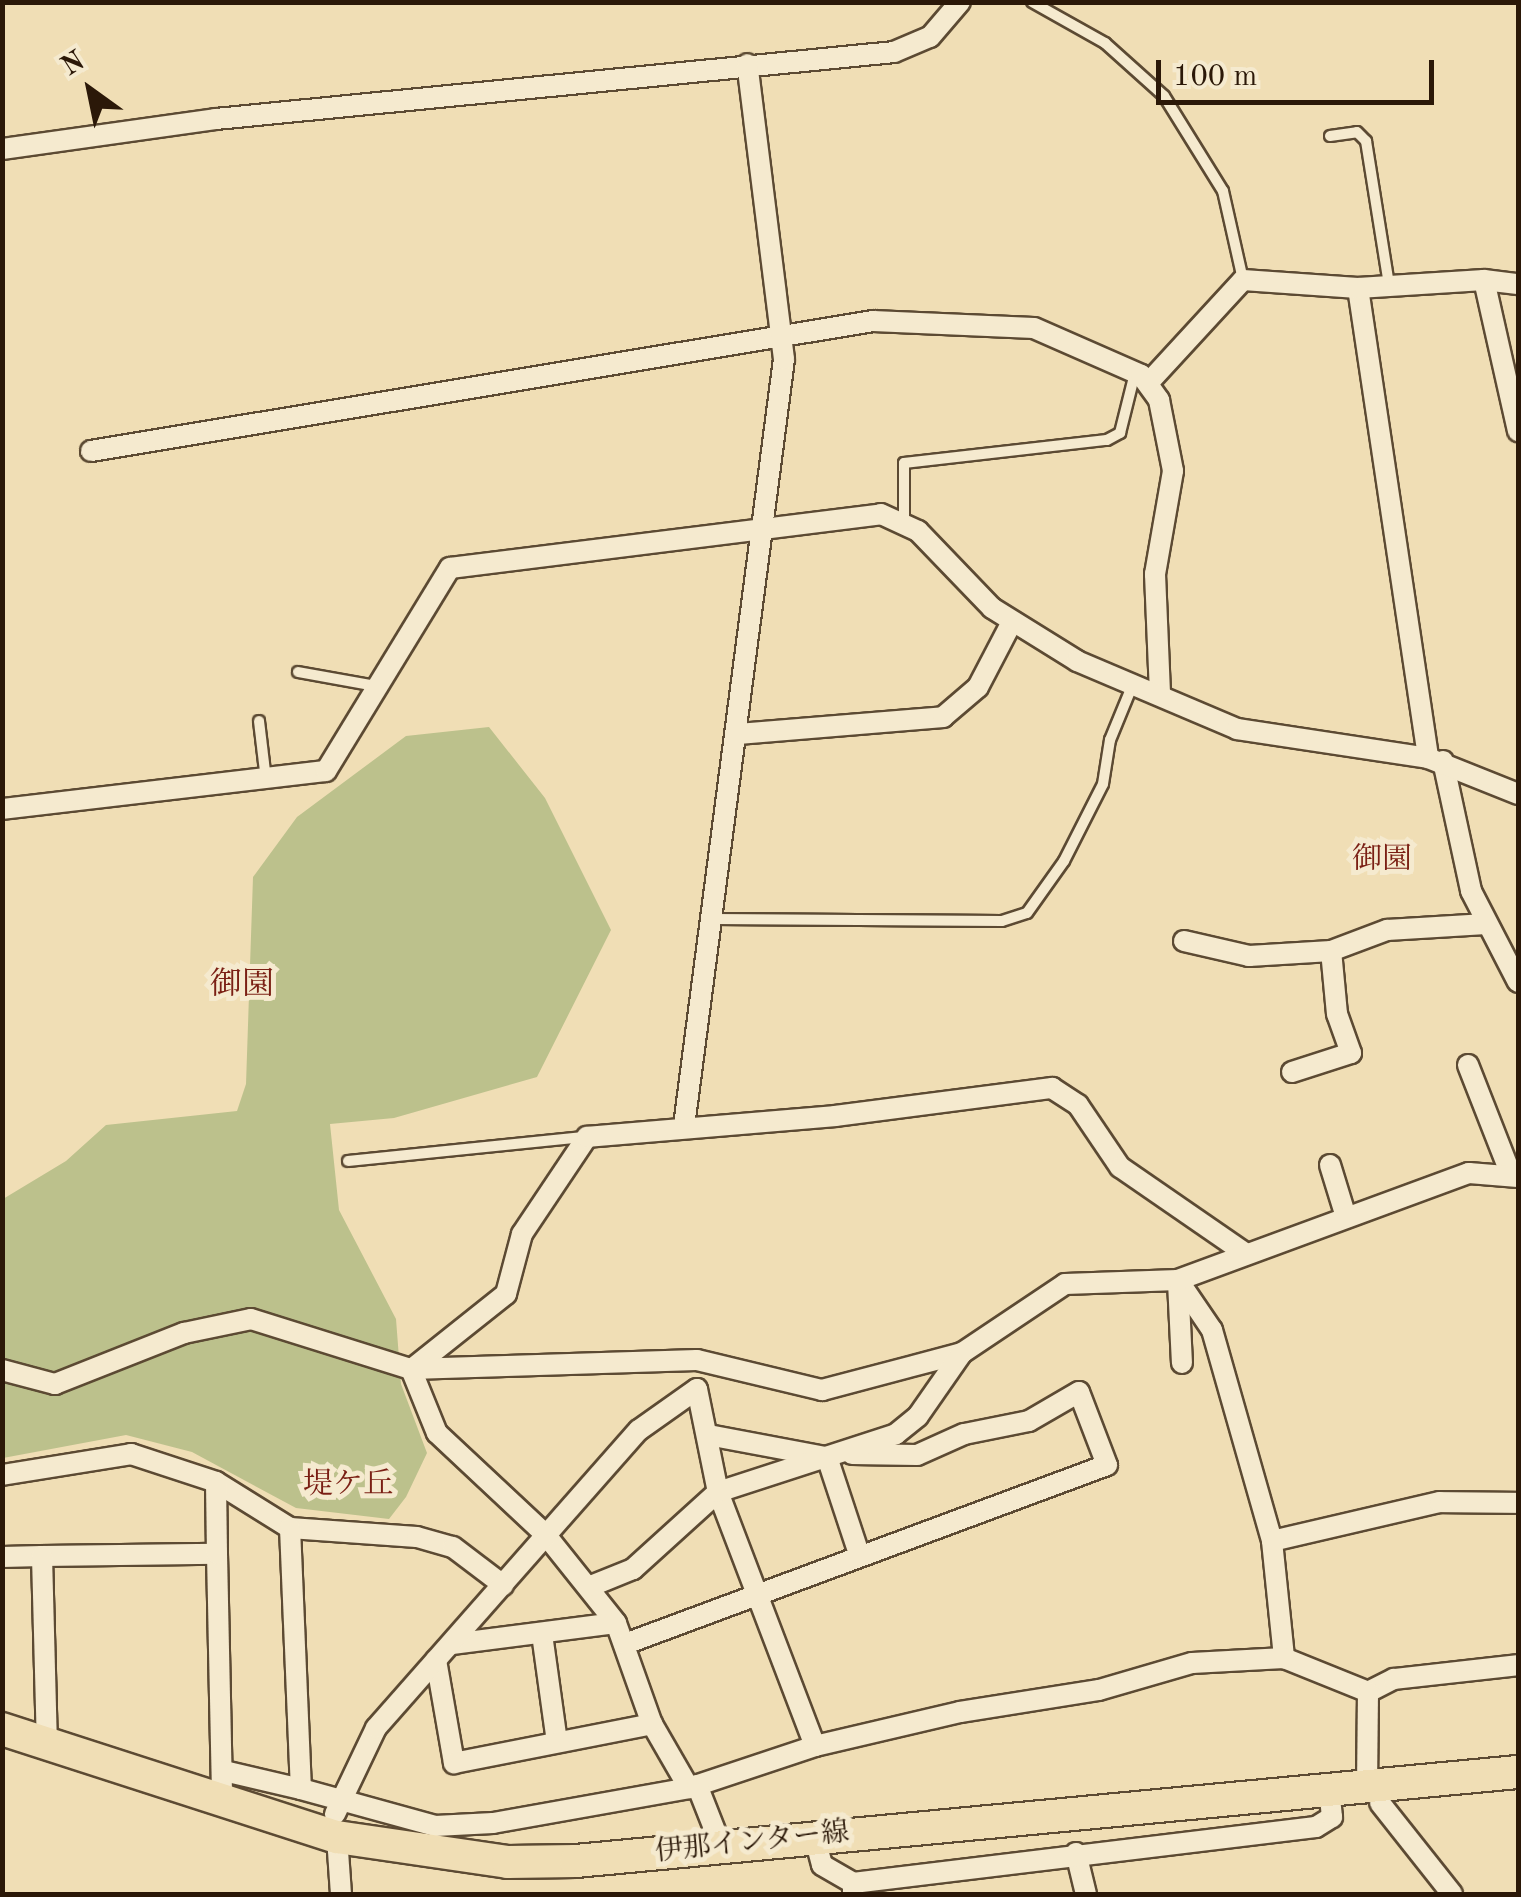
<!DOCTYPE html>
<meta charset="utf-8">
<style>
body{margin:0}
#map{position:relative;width:1521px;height:1897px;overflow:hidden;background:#f0deb5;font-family:"Old Standard TT","Noto Serif JP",serif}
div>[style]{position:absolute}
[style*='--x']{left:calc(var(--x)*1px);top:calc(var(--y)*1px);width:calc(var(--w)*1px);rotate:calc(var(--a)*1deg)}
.green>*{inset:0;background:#bcc18c}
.roads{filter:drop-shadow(2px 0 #5c4a33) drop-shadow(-2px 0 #5c4a33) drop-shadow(0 2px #5c4a33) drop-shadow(0 -2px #5c4a33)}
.service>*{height:10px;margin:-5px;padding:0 5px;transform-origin:5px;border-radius:5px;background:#f5eacf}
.minor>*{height:20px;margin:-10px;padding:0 10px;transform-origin:10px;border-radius:10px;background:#f5eacf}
.primary>*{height:32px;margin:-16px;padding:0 16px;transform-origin:16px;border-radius:16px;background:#f0deb5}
span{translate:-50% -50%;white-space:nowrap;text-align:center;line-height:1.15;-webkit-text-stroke:10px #f5eacf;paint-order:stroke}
.street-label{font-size:28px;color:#2b1808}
.neighbourhood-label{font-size:30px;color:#7a1f14}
.quarter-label{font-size:32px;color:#7a1f14}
.frame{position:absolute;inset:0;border:5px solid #2b1808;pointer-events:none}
.north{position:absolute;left:40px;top:40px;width:100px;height:100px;-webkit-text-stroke:8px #f5eacf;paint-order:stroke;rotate:327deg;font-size:28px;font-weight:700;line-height:40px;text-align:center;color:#2b1808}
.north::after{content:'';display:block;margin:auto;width:35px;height:45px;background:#2b1808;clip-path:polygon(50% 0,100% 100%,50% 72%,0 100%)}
.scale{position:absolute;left:1156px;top:60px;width:278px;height:45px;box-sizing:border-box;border:5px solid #2b1808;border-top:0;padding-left:12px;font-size:30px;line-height:35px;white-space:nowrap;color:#2b1808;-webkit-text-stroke:8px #f5eacf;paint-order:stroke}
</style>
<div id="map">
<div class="green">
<i style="clip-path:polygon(489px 727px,545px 798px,611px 930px,537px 1077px,394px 1118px,330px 1124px,339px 1210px,396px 1319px,401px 1384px,427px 1453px,406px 1497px,389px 1519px,296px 1508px,192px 1452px,126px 1435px,3px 1458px,3px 1199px,66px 1161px,106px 1125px,237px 1111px,246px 1084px,253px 877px,297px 817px,406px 736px)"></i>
</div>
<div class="roads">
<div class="service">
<i style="--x:1032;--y:2;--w:84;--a:29.3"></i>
<i style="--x:1105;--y:43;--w:79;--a:41.9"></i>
<i style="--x:1164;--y:96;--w:112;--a:58.2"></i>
<i style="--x:1223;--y:191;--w:91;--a:77.3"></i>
<i style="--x:1330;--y:136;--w:27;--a:-8"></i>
<i style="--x:1357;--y:132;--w:13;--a:45"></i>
<i style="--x:1366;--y:141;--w:145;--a:80.9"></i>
<i style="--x:904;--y:524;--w:61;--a:-90"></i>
<i style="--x:904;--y:463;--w:204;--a:-6.5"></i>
<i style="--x:1107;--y:440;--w:15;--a:-28"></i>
<i style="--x:1120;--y:433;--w:62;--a:-76"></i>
<i style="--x:298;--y:672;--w:84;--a:10.2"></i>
<i style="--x:259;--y:721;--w:59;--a:83.2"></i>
<i style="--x:714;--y:919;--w:288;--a:0.4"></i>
<i style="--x:1002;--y:921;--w:26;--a:-18"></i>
<i style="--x:1027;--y:913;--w:64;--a:-54.6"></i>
<i style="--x:1064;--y:861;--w:86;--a:-63.1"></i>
<i style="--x:1103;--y:784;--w:45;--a:-81"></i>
<i style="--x:1110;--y:740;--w:61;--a:-67.7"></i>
<i style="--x:348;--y:1161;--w:239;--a:-5.8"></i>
</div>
<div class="minor">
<i style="--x:2;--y:149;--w:216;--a:-8"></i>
<i style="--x:216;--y:119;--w:681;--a:-5.64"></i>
<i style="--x:894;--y:52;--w:39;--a:-23"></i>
<i style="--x:930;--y:37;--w:46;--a:-49.4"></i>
<i style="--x:1484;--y:280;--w:155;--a:77.3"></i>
<i style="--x:1358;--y:288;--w:475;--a:81.5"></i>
<i style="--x:1150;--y:381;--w:137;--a:-47.4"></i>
<i style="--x:1243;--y:280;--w:115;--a:4"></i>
<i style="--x:1358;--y:288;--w:126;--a:-3.6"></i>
<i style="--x:1484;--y:280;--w:34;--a:7"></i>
<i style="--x:91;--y:451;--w:793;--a:-9.44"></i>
<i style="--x:873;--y:321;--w:161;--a:2.5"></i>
<i style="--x:1034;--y:328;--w:117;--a:23.7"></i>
<i style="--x:1141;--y:375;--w:31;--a:54"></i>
<i style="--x:1159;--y:400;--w:72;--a:78.8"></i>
<i style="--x:1173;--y:471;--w:105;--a:99.9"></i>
<i style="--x:1155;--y:574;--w:118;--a:87.6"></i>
<i style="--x:738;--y:734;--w:206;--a:-4.7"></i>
<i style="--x:943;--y:717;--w:46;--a:-40.6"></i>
<i style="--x:978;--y:687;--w:73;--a:-62.4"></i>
<i style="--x:1443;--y:761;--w:133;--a:77.8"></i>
<i style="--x:1471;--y:891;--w:102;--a:62.7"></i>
<i style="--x:2;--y:809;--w:326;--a:-6.7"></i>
<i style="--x:326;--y:771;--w:238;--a:-58.6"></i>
<i style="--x:450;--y:568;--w:434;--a:-7.1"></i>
<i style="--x:881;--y:514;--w:41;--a:24.7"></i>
<i style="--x:918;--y:531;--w:107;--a:46.1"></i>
<i style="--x:992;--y:608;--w:100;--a:31.9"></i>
<i style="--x:1077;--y:661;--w:174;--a:23"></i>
<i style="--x:1237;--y:729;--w:193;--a:8.6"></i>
<i style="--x:1428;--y:758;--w:97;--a:21.8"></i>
<i style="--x:1184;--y:941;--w:67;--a:13"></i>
<i style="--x:1249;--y:956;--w:82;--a:-3.5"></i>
<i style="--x:1331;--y:951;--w:60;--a:-20.6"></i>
<i style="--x:1387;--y:930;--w:99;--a:-3.5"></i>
<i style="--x:1468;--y:1065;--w:118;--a:68.6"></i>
<i style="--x:1292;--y:1072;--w:62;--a:-17.9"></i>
<i style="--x:1351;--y:1053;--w:41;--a:-109.7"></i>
<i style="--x:1337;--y:1014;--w:63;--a:-95.4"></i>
<i style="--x:684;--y:1126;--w:773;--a:-82.57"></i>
<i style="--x:784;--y:359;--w:297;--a:-97.1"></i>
<i style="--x:1330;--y:1165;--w:54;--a:72.9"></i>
<i style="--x:1178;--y:1280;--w:60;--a:55.8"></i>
<i style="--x:1212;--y:1330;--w:219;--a:74.1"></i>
<i style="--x:1272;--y:1541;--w:118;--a:84.1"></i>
<i style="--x:1284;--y:1658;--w:91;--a:22"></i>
<i style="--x:1368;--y:1692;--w:29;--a:-27"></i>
<i style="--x:1394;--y:1679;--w:125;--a:-6.4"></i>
<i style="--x:1178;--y:1282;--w:81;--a:87.2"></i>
<i style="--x:413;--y:1368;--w:119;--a:-38.5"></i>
<i style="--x:506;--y:1294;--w:62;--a:-75.1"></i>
<i style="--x:522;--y:1234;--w:117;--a:-56.2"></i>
<i style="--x:587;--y:1137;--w:249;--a:-4.8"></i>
<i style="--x:835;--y:1116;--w:219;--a:-7.4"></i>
<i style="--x:1052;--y:1088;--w:31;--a:33"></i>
<i style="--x:1078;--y:1105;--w:75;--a:55.9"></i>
<i style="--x:1120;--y:1167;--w:150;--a:34.6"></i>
<i style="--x:411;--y:1369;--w:69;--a:67.9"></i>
<i style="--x:437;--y:1433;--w:148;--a:43.1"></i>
<i style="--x:545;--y:1534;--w:114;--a:51.4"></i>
<i style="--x:616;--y:1623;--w:107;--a:70.4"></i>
<i style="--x:652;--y:1724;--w:74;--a:60"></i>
<i style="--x:2;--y:1370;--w:55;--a:14.8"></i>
<i style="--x:55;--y:1384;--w:139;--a:-21.6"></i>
<i style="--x:184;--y:1333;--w:68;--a:-11.8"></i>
<i style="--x:251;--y:1319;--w:168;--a:17.4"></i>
<i style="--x:411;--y:1369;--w:286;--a:-1.8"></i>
<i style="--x:697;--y:1360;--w:129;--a:13.5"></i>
<i style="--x:822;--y:1390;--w:145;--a:-14.8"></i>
<i style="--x:962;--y:1353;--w:124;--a:-33.8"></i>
<i style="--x:1065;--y:1284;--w:113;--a:-2"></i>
<i style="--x:1178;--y:1280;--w:310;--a:-20.2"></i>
<i style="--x:1469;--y:1173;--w:49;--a:4.7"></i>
<i style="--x:708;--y:1435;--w:119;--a:10.6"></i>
<i style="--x:827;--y:1457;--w:102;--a:71.7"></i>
<i style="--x:2;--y:1475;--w:131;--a:-9.2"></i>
<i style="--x:131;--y:1454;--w:89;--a:18.2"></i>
<i style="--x:216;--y:1482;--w:87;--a:31.9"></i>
<i style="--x:290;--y:1528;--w:127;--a:4.1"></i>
<i style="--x:417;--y:1537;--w:37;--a:16"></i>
<i style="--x:453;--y:1547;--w:63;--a:37.2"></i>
<i style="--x:290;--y:1528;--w:261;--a:87.6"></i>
<i style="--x:301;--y:1789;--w:139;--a:15.4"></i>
<i style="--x:435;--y:1826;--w:58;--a:-3"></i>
<i style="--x:493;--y:1823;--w:199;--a:-10.1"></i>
<i style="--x:689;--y:1788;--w:133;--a:-18.4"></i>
<i style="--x:815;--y:1746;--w:272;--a:-110.9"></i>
<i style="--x:718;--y:1492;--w:115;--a:137.8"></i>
<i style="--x:633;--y:1569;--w:45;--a:158"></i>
<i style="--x:1272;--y:1541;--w:172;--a:-13.1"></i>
<i style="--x:1440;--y:1502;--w:78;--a:0.7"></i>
<i style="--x:217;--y:1554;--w:243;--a:88.8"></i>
<i style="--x:42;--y:1556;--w:175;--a:-0.7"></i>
<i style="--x:217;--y:1554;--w:72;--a:-90.8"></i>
<i style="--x:2;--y:1557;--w:40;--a:-1.4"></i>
<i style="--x:42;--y:1556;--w:188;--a:88.5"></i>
<i style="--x:542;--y:1634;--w:109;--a:82.1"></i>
<i style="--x:452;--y:1644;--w:165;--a:-7.3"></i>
<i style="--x:625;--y:1644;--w:514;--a:-20.37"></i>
<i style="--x:1107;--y:1465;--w:78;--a:-111"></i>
<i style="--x:1079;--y:1392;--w:58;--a:149.9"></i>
<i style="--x:1029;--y:1421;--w:66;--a:168.7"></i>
<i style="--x:964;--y:1434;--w:51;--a:155.9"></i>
<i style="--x:917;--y:1455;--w:65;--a:-179.1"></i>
<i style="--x:436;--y:1660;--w:105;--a:80.1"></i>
<i style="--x:454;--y:1763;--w:202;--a:-11.1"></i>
<i style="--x:815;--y:1746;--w:149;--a:-13.2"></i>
<i style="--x:960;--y:1712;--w:141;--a:-9"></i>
<i style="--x:1099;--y:1690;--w:97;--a:-16.2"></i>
<i style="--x:1192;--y:1663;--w:92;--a:-3.1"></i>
<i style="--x:224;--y:1771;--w:79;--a:13.2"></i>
<i style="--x:697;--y:1785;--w:66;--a:68.5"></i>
<i style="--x:1367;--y:1787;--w:95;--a:-89.4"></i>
<i style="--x:1380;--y:1803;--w:116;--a:51.6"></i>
<i style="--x:335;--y:1814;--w:95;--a:-64.5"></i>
<i style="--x:376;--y:1728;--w:397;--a:-48.6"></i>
<i style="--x:639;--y:1430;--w:71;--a:-35.3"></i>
<i style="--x:697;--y:1389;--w:105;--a:78.5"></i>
<i style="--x:718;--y:1492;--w:187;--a:-18"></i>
<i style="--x:896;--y:1434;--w:28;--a:-39"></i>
<i style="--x:918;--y:1416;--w:77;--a:-55.1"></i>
<i style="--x:814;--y:1835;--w:31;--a:75"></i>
<i style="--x:822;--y:1865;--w:36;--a:30"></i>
<i style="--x:853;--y:1883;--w:10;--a:90"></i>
<i style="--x:337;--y:1837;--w:57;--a:86"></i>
<i style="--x:1076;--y:1853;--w:42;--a:76.3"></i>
<i style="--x:853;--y:1883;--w:466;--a:-6.9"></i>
<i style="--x:1316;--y:1827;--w:19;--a:-32"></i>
<i style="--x:1332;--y:1817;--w:28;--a:-96"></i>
</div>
<div class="primary">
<i style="--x:2;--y:1729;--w:352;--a:17.9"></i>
<i style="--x:337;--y:1837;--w:173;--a:8.3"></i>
<i style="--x:508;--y:1862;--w:68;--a:-0.8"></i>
<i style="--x:576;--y:1861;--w:946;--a:-5.4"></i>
</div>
</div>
<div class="street-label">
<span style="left:752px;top:1843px;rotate:-6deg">伊那インター線</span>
</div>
<div class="neighbourhood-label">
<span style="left:1382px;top:860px">御園</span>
<span style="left:348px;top:1485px">堤ケ丘</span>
</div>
<div class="quarter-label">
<span style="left:242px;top:986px">御園</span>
</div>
<div class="frame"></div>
<div class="north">N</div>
<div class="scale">100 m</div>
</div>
